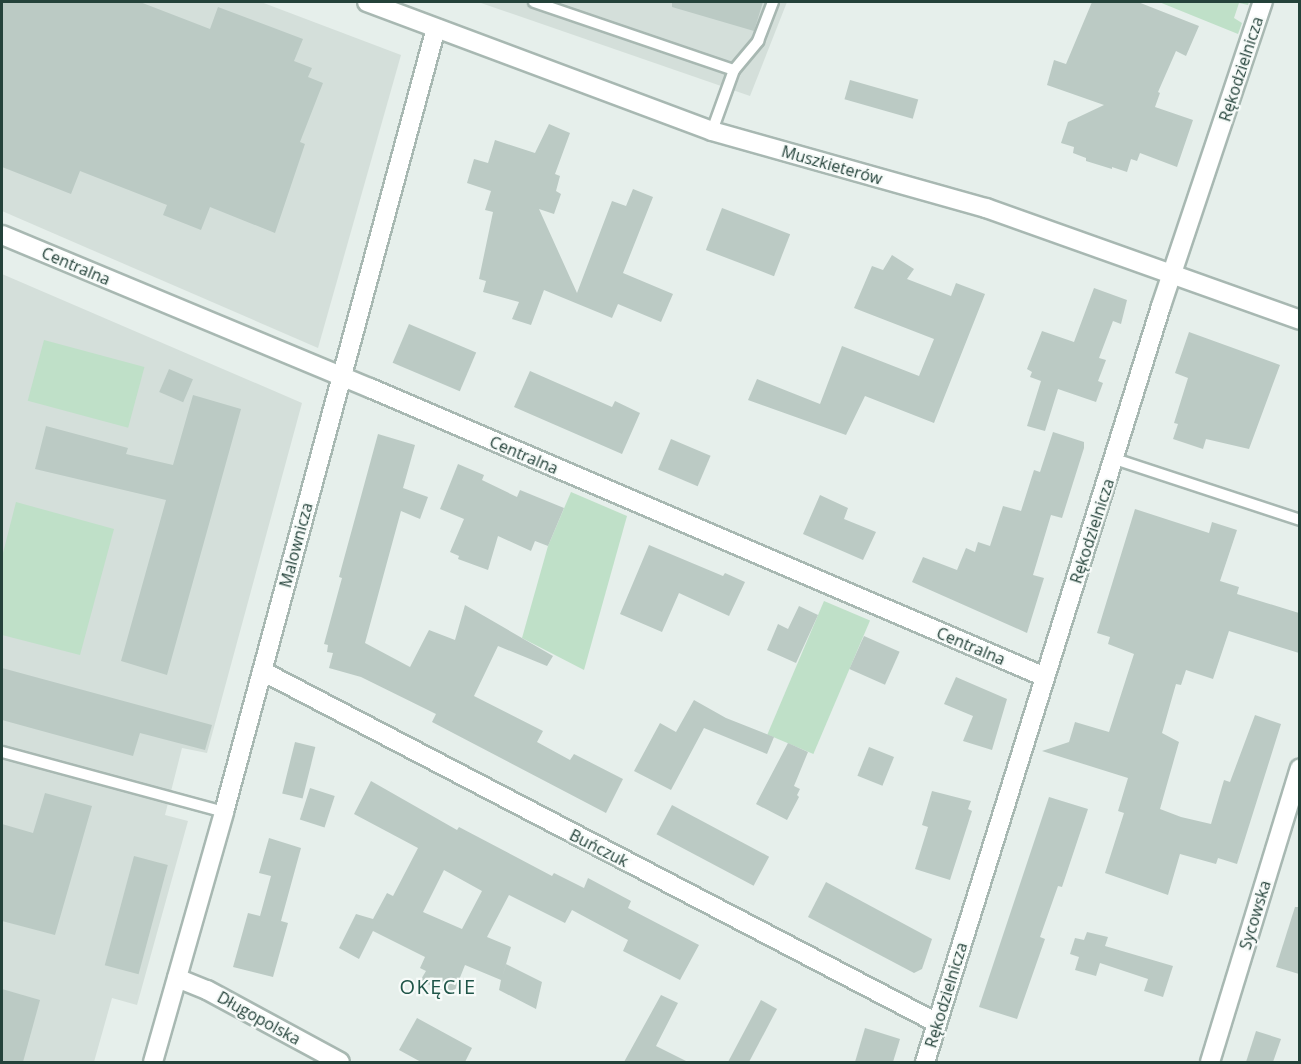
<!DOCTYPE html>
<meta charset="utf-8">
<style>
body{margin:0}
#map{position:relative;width:1301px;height:1064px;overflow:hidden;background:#e6efeb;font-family:"Open Sans",sans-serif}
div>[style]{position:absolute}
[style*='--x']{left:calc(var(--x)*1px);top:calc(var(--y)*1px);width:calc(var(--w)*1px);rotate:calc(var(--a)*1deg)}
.built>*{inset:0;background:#d4dfda}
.green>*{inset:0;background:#bfe0c8;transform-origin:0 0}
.building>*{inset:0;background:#bbcac4;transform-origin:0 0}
.roads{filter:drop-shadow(2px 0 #a8b8b2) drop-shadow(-2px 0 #a8b8b2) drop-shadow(0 2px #a8b8b2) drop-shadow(0 -2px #a8b8b2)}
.lane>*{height:10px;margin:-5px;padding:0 5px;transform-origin:5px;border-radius:5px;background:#fff}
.street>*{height:18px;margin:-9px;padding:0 9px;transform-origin:9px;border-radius:9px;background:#fff}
span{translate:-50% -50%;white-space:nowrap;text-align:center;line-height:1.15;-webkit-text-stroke:4.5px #f7fbf9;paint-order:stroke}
.street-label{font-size:16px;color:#24423a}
.quarter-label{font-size:20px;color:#1f5548;letter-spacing:1.5px}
.frame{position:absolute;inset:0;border:3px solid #24423a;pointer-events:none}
</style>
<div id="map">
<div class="built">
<i style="clip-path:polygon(2px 2px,261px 2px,401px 55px,318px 348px,2px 211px)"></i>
<i style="clip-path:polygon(478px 2px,787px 2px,750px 96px)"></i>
<i style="clip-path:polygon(2px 274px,302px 403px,207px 753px,182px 748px,165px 815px,188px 821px,137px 1005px,112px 998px,94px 1062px,2px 1062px)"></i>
</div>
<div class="green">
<i style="clip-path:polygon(1159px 2px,1249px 2px,1248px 5px,1239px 3px,1234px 18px,1242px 23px,1238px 34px)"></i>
<i style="left:44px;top:340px;width:104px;height:63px;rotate:15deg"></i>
<i style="clip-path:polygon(571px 492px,627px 516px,584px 670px,522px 638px,548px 546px)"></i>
<i style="clip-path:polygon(16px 502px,114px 529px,80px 655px,2px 635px,2px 557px)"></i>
<i style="left:824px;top:601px;width:50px;height:145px;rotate:23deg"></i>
</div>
<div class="building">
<i style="clip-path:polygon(2px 2px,140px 2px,210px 29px,218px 7px,303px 39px,294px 61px,312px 68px,308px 77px,323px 83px,300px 142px,305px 144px,275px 233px,210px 207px,201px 230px,163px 215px,167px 205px,80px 171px,71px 194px,2px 167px)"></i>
<i style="clip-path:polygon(672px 2px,763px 2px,754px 31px,672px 7px)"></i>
<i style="clip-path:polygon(1092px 2px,1138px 2px,1199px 26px,1186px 56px,1176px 51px,1158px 92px,1160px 93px,1155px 107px,1193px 120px,1177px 167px,1140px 153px,1137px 161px,1131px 159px,1127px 172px,1112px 167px,1112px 169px,1086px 161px,1086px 158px,1073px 153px,1074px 147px,1061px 143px,1068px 122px,1104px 105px,1047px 85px,1054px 60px,1066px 64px)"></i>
<i style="left:850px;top:80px;width:71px;height:20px;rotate:16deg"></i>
<i style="clip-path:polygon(549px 124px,570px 133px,555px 174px,560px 176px,556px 191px,561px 194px,554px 214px,539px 209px,577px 293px,612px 201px,626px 206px,633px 189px,653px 197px,623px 273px,673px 294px,661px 322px,618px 304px,612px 318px,544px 290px,531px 325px,512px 319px,519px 302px,483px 292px,486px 281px,479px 279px,493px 212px,485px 210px,491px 191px,467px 183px,474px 159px,488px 163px,495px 140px,535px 153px)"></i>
<i style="left:722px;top:208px;width:73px;height:45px;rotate:21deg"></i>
<i style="clip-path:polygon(892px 255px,914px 269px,907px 279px,951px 296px,956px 283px,985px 294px,934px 423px,865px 396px,846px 435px,748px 400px,757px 379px,820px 404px,842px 346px,919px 376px,934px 339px,854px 308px,872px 266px,883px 270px)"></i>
<i style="clip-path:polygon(1094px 288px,1127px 300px,1121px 324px,1113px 321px,1099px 358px,1106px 360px,1098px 381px,1103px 383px,1096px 402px,1058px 389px,1045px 431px,1027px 426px,1041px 381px,1030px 377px,1032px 372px,1027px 369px,1042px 331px,1074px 342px)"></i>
<i style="left:409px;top:324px;width:73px;height:42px;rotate:23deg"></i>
<i style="clip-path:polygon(1189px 332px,1280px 365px,1249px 449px,1206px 439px,1203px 449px,1173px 439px,1178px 424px,1174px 423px,1188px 378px,1175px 373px)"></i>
<i style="left:169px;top:369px;width:26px;height:25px;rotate:23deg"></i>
<i style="clip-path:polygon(530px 371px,612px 407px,615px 401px,640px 413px,622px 454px,514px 407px)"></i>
<i style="clip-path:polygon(193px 395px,241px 409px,167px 675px,121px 661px,166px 500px,35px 469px,46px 426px,128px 448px,126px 454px,173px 465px)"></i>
<i style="clip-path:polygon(1053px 432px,1084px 442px,1084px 448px,1062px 518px,1051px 515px,1033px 575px,1044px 578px,1027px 633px,912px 582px,923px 557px,957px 570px,966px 548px,975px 552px,978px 542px,990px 546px,1003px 506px,1021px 511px,1034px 470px,1040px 472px)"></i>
<i style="clip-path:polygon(378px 434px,415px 445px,403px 488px,428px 497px,420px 519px,401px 511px,365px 643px,410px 667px,429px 630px,455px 640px,465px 605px,553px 656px,547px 666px,498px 646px,474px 696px,543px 731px,537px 742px,570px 760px,574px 754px,623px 779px,606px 813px,432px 722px,436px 714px,361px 677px,329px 668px,333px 653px,327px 652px,328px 645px,324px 644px,342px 578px,339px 577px)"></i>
<i style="left:671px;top:439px;width:43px;height:33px;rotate:23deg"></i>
<i style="clip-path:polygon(458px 464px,484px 475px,482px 480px,517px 497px,520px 490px,564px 508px,548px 546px,535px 541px,531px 551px,498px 536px,488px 570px,458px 559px,459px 556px,450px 552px,464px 519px,440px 509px)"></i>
<i style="clip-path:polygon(820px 495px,848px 508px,844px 519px,876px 532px,863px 560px,803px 534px)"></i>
<i style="clip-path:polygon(1135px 509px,1209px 533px,1212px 522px,1237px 530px,1220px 581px,1239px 587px,1237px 594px,1299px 613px,1299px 653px,1229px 631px,1213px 679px,1186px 670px,1181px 685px,1176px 684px,1162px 733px,1179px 742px,1160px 809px,1181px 817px,1211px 824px,1224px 780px,1230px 782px,1255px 715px,1281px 724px,1237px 864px,1218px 858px,1216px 864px,1180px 854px,1168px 895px,1105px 873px,1124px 813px,1118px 811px,1128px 778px,1042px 751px,1069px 742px,1075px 722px,1109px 732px,1134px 654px,1108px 644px,1110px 637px,1097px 633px)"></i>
<i style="clip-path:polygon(649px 545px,723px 576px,725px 573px,745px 582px,729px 616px,679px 593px,662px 632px,620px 614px)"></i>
<i style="clip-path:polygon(799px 606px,818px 615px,796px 663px,767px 650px,778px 624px,788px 629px)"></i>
<i style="left:864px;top:636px;width:39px;height:36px;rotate:24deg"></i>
<i style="clip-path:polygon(2px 668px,212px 725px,205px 750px,140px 733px,133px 756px,2px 720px)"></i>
<i style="clip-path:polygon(956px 677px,1007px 699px,992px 750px,963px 741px,973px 716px,944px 704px)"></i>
<i style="clip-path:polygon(694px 700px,726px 718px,774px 737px,767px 754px,704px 728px,671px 790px,634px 771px,660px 723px,676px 732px)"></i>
<i style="left:295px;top:742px;width:21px;height:53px;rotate:14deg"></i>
<i style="clip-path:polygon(788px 743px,808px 752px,794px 786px,800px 789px,797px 795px,799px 797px,787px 820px,756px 804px)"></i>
<i style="left:869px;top:747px;width:27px;height:31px;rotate:22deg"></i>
<i style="clip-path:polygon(evenodd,371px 781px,457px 830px,459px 827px,552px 876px,554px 873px,584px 888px,588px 878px,631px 901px,628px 908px,699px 945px,680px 980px,623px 951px,628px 940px,572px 910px,565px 923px,509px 895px,487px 937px,511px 947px,502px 978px,506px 964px,542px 982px,536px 1009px,499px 990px,501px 980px,465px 965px,453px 995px,420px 981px,426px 971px,420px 968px,425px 957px,373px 931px,359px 959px,339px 948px,356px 914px,373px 919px,387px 893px,393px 896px,418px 848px,354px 814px,371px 781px,444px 870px,482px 891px,462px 929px,423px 912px,444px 870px)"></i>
<i style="left:310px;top:788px;width:26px;height:33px;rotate:18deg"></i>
<i style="clip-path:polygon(932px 791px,971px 801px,968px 809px,972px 811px,950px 880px,915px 869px,928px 827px,922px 825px)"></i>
<i style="clip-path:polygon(45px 793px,92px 806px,55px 935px,2px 921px,2px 824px,33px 833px)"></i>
<i style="clip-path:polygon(1049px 797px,1088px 809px,1062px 887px,1058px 886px,1040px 937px,1045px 939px,1017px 1019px,979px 1007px)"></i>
<i style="left:672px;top:805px;width:110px;height:33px;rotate:28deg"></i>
<i style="clip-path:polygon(269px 838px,301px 848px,281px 921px,288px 923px,273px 977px,233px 967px,248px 913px,260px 916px,271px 876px,259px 873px)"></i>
<i style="left:134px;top:856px;width:35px;height:113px;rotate:15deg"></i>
<i style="clip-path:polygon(826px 882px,932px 939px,922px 969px,914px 973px,808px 917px)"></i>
<i style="clip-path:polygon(1295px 907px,1299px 907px,1299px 974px,1276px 967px)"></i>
<i style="clip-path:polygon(1087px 932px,1108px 937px,1105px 946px,1173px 966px,1163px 997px,1144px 991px,1148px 979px,1100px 963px,1096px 976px,1075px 970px,1079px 957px,1070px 954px,1075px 938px,1084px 940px)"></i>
<i style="clip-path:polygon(2px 989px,40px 1000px,23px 1062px,2px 1062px)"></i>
<i style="clip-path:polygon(661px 995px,678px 1003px,656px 1046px,688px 1062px,624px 1062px)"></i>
<i style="clip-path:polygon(761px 1000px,777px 1009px,749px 1062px,728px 1062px)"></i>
<i style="clip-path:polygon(417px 1018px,472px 1048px,465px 1062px,421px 1062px,399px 1050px)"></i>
<i style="clip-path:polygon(865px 1028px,900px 1039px,893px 1062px,855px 1062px)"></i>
<i style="clip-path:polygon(1256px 1031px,1281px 1039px,1273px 1062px,1246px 1062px)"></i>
</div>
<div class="roads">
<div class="lane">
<i style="--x:534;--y:2;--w:211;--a:18.8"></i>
<i style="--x:712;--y:131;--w:65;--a:-70.2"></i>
<i style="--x:734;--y:70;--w:38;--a:-50"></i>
<i style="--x:758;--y:41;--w:42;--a:-69"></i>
<i style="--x:1115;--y:459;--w:195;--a:18.2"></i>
<i style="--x:2;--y:752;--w:230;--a:15.1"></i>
</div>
<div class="street">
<i style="--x:367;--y:2;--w:368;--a:20.5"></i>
<i style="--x:712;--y:131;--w:285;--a:15.7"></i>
<i style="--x:986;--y:208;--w:333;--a:19.6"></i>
<i style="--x:2;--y:235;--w:399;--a:22.6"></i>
<i style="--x:370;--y:388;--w:734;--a:23.18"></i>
<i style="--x:262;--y:671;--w:761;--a:27.54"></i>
<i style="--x:177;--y:978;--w:32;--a:22"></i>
<i style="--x:207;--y:990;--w:151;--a:28.4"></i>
<i style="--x:153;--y:1062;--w:260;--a:-74.1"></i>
<i style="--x:224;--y:812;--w:812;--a:-74.87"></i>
<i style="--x:925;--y:1062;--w:792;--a:-72.66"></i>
<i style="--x:1161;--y:306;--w:321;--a:-71.5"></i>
<i style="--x:1210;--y:1062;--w:307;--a:-73"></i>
</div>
</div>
<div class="street-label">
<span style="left:1241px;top:69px;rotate:-72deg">Rękodzielnicza</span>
<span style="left:832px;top:165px;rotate:16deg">Muszkieterów</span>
<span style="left:76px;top:266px;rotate:23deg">Centralna</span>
<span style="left:524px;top:455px;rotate:23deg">Centralna</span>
<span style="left:1092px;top:531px;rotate:-72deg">Rękodzielnicza</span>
<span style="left:296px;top:545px;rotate:-75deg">Malownicza</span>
<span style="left:971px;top:646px;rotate:23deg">Centralna</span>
<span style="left:599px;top:848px;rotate:27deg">Buńczuk</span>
<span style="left:1255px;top:915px;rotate:-73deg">Sycowska</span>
<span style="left:946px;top:995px;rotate:-73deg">Rękodzielnicza</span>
<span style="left:259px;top:1018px;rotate:29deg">Długopolska</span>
</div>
<div class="quarter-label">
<span style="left:438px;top:986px">OKĘCIE</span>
</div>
<div class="frame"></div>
</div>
